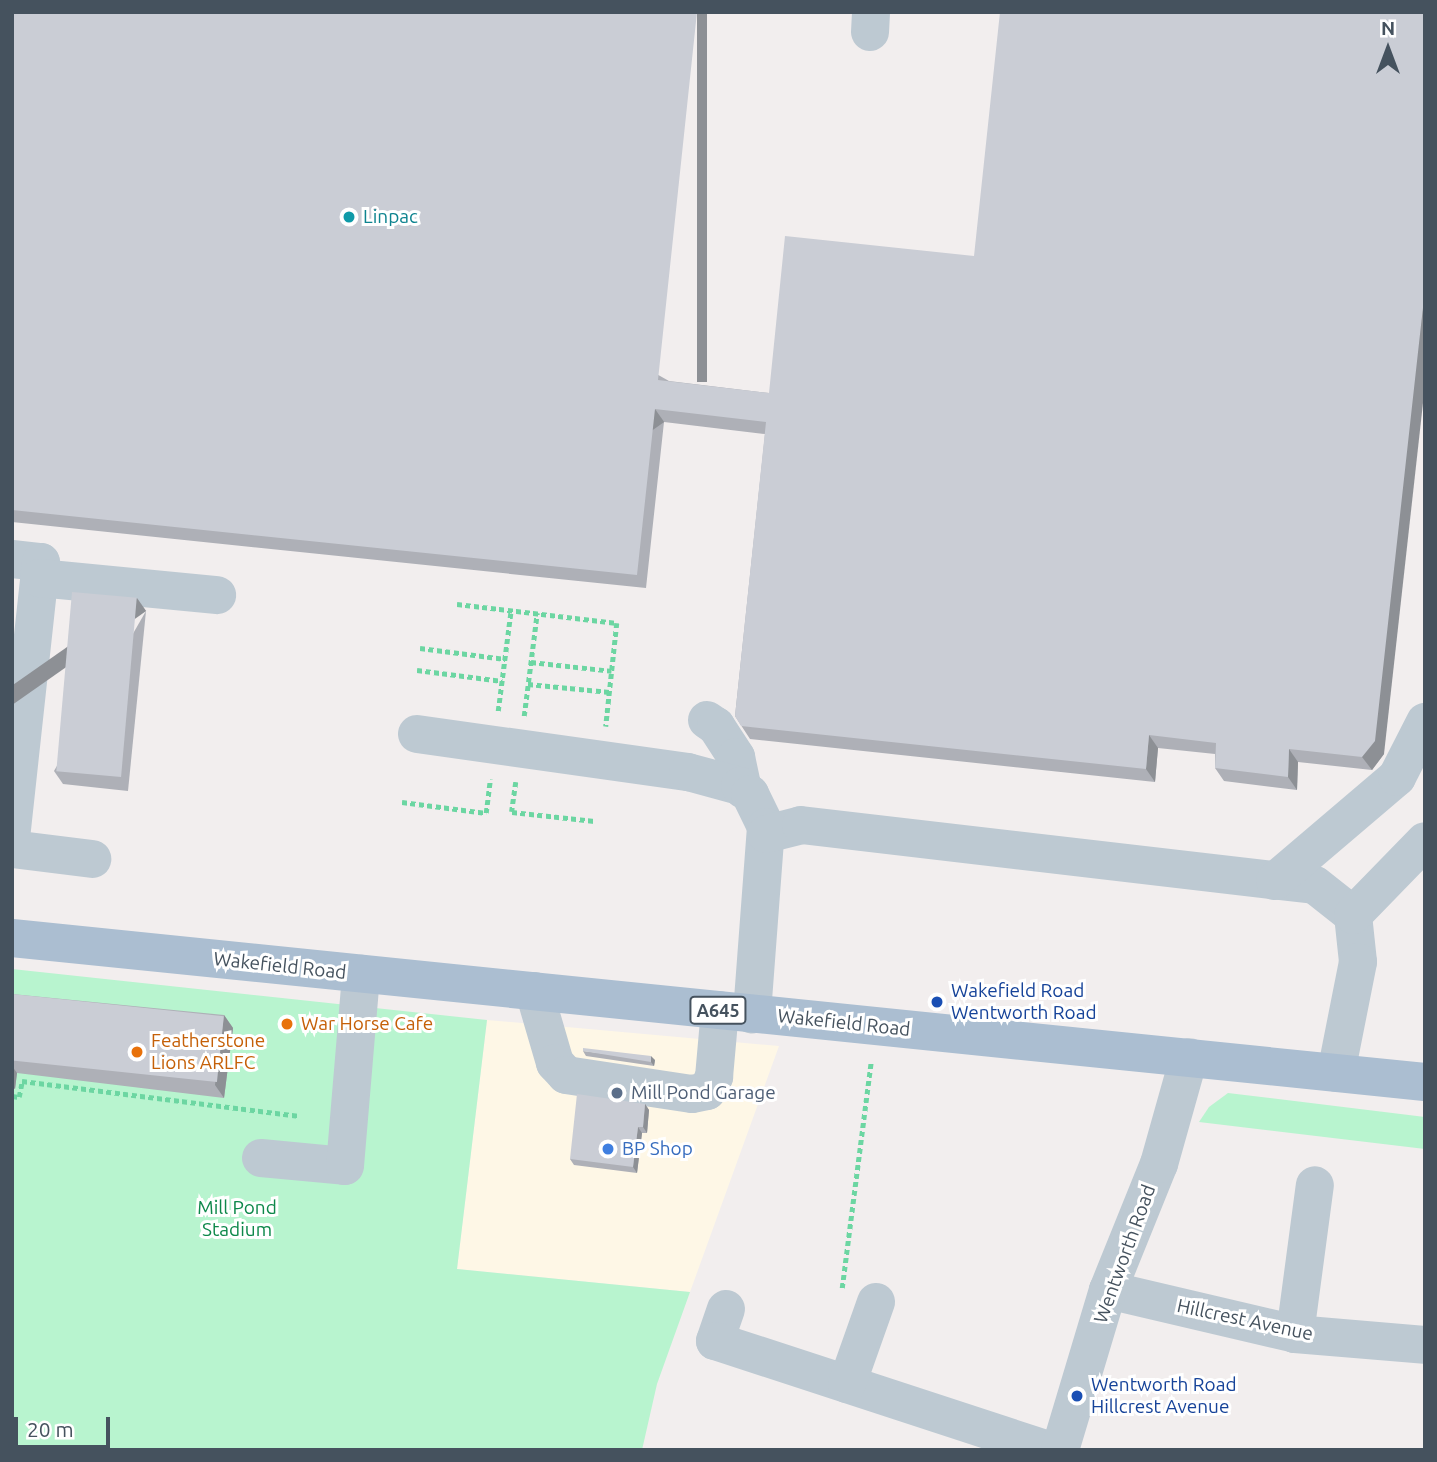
<!DOCTYPE html>
<style>
body{margin:0}
#map{position:relative;width:1437px;height:1462px;overflow:hidden;background:#f2eeee;font-family:Ubuntu,sans-serif}
div>[style]{position:absolute}
[style*='--x']{left:calc(var(--x)*1px);top:calc(var(--y)*1px);width:calc(var(--w)*1px);rotate:calc(var(--a)*1deg)}
.commercial>*{inset:0;background:#fef7e6}
.green>*{inset:0;background:#b8f4cf}
.path>*{height:4.5px;margin-top:-2.25px;transform-origin:0;background:repeating-linear-gradient(90deg,#6cd6a2 0 5px,transparent 0 8.5px)}
.minor>*{height:38px;margin:-19px;padding:0 19px;transform-origin:19px;border-radius:19px;background:#bdc9d2}
.major>*{height:38px;margin:-19px;padding:0 19px;transform-origin:19px;border-radius:19px;background:#abbed1}
.wall>*{inset:0;background:#aeb0b7}
.shaded-wall>*{inset:0;background:#8d9095;transform-origin:0 0}
.building>*{inset:0;background:#cacdd5;transform-origin:0 0}
.dots>*{width:19px;height:19px;translate:-50% -50%;box-sizing:border-box;border:4px solid #fff;border-radius:50%}
span{translate:-50% -50%;white-space:nowrap;text-align:center;line-height:1.15;-webkit-text-stroke:6px #fff;paint-order:stroke}
.shield-label span{padding:2px 5px;background:#fff;border:2px solid;border-radius:5px;-webkit-text-stroke-width:0}
.shield-label{font-size:18px;color:#45525e;font-weight:700}
.culture-label{font-size:19px;color:#0d838f}
.left{translate:0 -50%;text-align:left}
.street-label{font-size:19px;color:#45525e}
.transit-label{font-size:19px;color:#164399}
.food-label{font-size:19px;color:#c56008}
.service-label{font-size:19px;color:#4e5e75}
.shop-label{font-size:19px;color:#366cbe}
.park-label{font-size:19px;color:#0d884a}
.frame{position:absolute;inset:0;border:14px solid #45525e;pointer-events:none}
.north{position:absolute;left:1353px;top:14px;width:70px;height:70px;-webkit-text-stroke:5px #fff;paint-order:stroke;rotate:0deg;font-size:19px;font-weight:700;line-height:28px;text-align:center;color:#45525e}
.north::after{content:'';display:block;margin:auto;width:24px;height:32px;background:#45525e;clip-path:polygon(50% 0,100% 100%,50% 72%,0 100%)}
.scale{position:absolute;left:14px;top:1417px;width:96px;height:32px;box-sizing:border-box;border:4px solid #45525e;border-top:0;padding-left:9px;font-size:21px;line-height:24px;white-space:nowrap;color:#45525e;-webkit-text-stroke:5px #fff;paint-order:stroke}
</style>
<div id="map">
<div class="commercial">
<i style="clip-path:polygon(487px 1020px,779px 1046px,690px 1292px,457px 1269px)"></i>
</div>
<div class="green">
<i style="clip-path:polygon(12px 969px,487px 1020px,457px 1269px,690px 1292px,657px 1384px,642px 1450px,12px 1450px)"></i>
<i style="clip-path:polygon(1228px 1093px,1425px 1117px,1425px 1149px,1199px 1122px,1209px 1107px)"></i>
</div>
<div class="path">
<i style="--x:457;--y:604;--w:161;--a:6.8"></i>
<i style="--x:617;--y:623;--w:104;--a:96.1"></i>
<i style="--x:420;--y:648;--w:86;--a:7.4"></i>
<i style="--x:531;--y:662;--w:81;--a:6.3"></i>
<i style="--x:417;--y:670;--w:86;--a:7.4"></i>
<i style="--x:528;--y:684;--w:82;--a:5.6"></i>
<i style="--x:498;--y:711;--w:102;--a:-82.7"></i>
<i style="--x:524;--y:716;--w:104;--a:-82.8"></i>
<i style="--x:516;--y:782;--w:30;--a:98"></i>
<i style="--x:512;--y:812;--w:83;--a:6.2"></i>
<i style="--x:402;--y:802;--w:85;--a:7.5"></i>
<i style="--x:486;--y:813;--w:34;--a:-83"></i>
<i style="--x:12;--y:1096;--w:7;--a:8"></i>
<i style="--x:19;--y:1097;--w:16;--a:-79"></i>
<i style="--x:22;--y:1081;--w:278;--a:7.2"></i>
<i style="--x:842;--y:1288;--w:229;--a:-82.7"></i>
</div>
<div class="minor">
<i style="--x:870;--y:32;--w:20;--a:-87"></i>
<i style="--x:12;--y:559;--w:29;--a:6"></i>
<i style="--x:41;--y:562;--w:270;--a:96.2"></i>
<i style="--x:39;--y:578;--w:179;--a:5.5"></i>
<i style="--x:707;--y:720;--w:11;--a:34"></i>
<i style="--x:716;--y:726;--w:37;--a:57"></i>
<i style="--x:736;--y:757;--w:33;--a:78"></i>
<i style="--x:417;--y:734;--w:274;--a:8"></i>
<i style="--x:688;--y:772;--w:54;--a:15.1"></i>
<i style="--x:740;--y:786;--w:13;--a:39"></i>
<i style="--x:750;--y:794;--w:37;--a:64"></i>
<i style="--x:766;--y:827;--w:188;--a:94.3"></i>
<i style="--x:766;--y:834;--w:36;--a:-14"></i>
<i style="--x:801;--y:825;--w:517;--a:6.66"></i>
<i style="--x:1315;--y:885;--w:48;--a:38.3"></i>
<i style="--x:1353;--y:915;--w:47;--a:83.9"></i>
<i style="--x:1358;--y:962;--w:113;--a:101.2"></i>
<i style="--x:12;--y:849;--w:81;--a:7.1"></i>
<i style="--x:1275;--y:881;--w:160;--a:-40.4"></i>
<i style="--x:1397;--y:777;--w:62;--a:-63"></i>
<i style="--x:1353;--y:915;--w:103;--a:-45.8"></i>
<i style="--x:534;--y:991;--w:75;--a:73.7"></i>
<i style="--x:555;--y:1063;--w:16;--a:47"></i>
<i style="--x:566;--y:1075;--w:127;--a:8.6"></i>
<i style="--x:692;--y:1094;--w:15;--a:-11"></i>
<i style="--x:707;--y:1091;--w:16;--a:-63"></i>
<i style="--x:714;--y:1077;--w:67;--a:-84.9"></i>
<i style="--x:261;--y:1158;--w:84;--a:5.4"></i>
<i style="--x:345;--y:1166;--w:193;--a:-85.2"></i>
<i style="--x:1108;--y:1290;--w:192;--a:13.2"></i>
<i style="--x:1295;--y:1334;--w:130;--a:4.8"></i>
<i style="--x:726;--y:1309;--w:34;--a:109"></i>
<i style="--x:715;--y:1341;--w:351;--a:18.1"></i>
<i style="--x:1295;--y:1334;--w:150;--a:-82.4"></i>
<i style="--x:847;--y:1384;--w:87;--a:-70.5"></i>
<i style="--x:1060;--y:1450;--w:167;--a:-73.3"></i>
<i style="--x:1108;--y:1290;--w:136;--a:-68"></i>
<i style="--x:1159;--y:1164;--w:111;--a:-74.3"></i>
</div>
<div class="major">
<i style="--x:12;--y:938;--w:1420;--a:5.82"></i>
</div>
<div class="wall">
<i style="clip-path:polygon(12px 12px,669px 381px,769px 393px,1384px 754px,1372px 770px,1298px 762px,1297px 790px,1224px 781px,1215px 768px,1215px 754px,1158px 748px,1155px 782px,750px 739px,735px 716px,765px 434px,664px 422px,646px 588px,12px 522px)"></i>
<i style="clip-path:polygon(146px 611px,128px 791px,63px 784px,54px 771px)"></i>
<i style="clip-path:polygon(12px 994px,224px 1015px,233px 1028px,224px 1098px,17px 1073px,15px 1089px,12px 1089px)"></i>
<i style="clip-path:polygon(583px 1051px,655px 1060px,654px 1066px,586px 1056px)"></i>
<i style="clip-path:polygon(645px 1104px,649px 1110px,647px 1133px,642px 1133px,637px 1173px,574px 1165px,570px 1159px)"></i>
</div>
<div class="shaded-wall">
<i style="left:697px;top:12px;width:10px;height:370px"></i>
<i style="clip-path:polygon(1425px 289px,1425px 385px,1384px 754px,1372px 770px,1362px 757px)"></i>
<i style="left:655px;top:409px;width:16px;height:167px;rotate:55deg"></i>
<i style="left:137px;top:598px;width:16px;height:181px;rotate:55deg"></i>
<i style="clip-path:polygon(1149px 735px,1158px 748px,1155px 782px,1146px 769px)"></i>
<i style="clip-path:polygon(1289px 749px,1298px 762px,1297px 790px,1288px 777px)"></i>
<i style="clip-path:polygon(224px 1015px,233px 1028px,224px 1098px,215px 1085px)"></i>
<i style="clip-path:polygon(651px 1056px,655px 1060px,654px 1066px,651px 1062px)"></i>
<i style="clip-path:polygon(12px 1066px,17px 1073px,15px 1089px,12px 1085px)"></i>
<i style="clip-path:polygon(645px 1104px,649px 1110px,647px 1133px,643px 1127px)"></i>
<i style="clip-path:polygon(638px 1127px,642px 1133px,637px 1173px,633px 1167px)"></i>
</div>
<div class="building">
<i style="clip-path:polygon(12px 12px,697px 12px,658px 380px,769px 393px,785px 236px,974px 256px,1000px 12px,1425px 12px,1425px 289px,1375px 741px,1362px 757px,1289px 749px,1288px 777px,1215px 768px,1216px 743px,1149px 735px,1146px 769px,741px 726px,735px 716px,766px 422px,655px 409px,637px 575px,12px 510px)"></i>
<i style="left:72px;top:592px;width:65px;height:180px;rotate:5deg"></i>
<i style="left:12px;top:994px;width:213px;height:66px;rotate:6deg"></i>
<i style="clip-path:polygon(583px 1048px,651px 1056px,651px 1062px,583px 1051px)"></i>
<i style="clip-path:polygon(577px 1094px,645px 1104px,643px 1127px,638px 1127px,633px 1167px,570px 1159px)"></i>
</div>
<div class="dots">
<i style="left:349px;top:217px;background:#0f9aa8"></i>
<i style="left:937px;top:1002px;background:#1a4fb4"></i>
<i style="left:287px;top:1024px;background:#e8710a"></i>
<i style="left:137px;top:1052px;background:#e8710a"></i>
<i style="left:617px;top:1093px;background:#5c6f8a"></i>
<i style="left:608px;top:1149px;background:#3f7fe0"></i>
<i style="left:1077px;top:1396px;background:#1a4fb4"></i>
</div>
<div class="shield-label">
<span style="left:718px;top:1010px">A645</span>
</div>
<div class="culture-label">
<span class="left" style="left:363px;top:217px">Linpac</span>
</div>
<div class="street-label">
<span style="left:280px;top:966px;rotate:6deg">Wakefield Road</span>
<span style="left:844px;top:1023px;rotate:6deg">Wakefield Road</span>
<span style="left:1125px;top:1254px;rotate:-70deg">Wentworth Road</span>
<span style="left:1245px;top:1320px;rotate:12deg">Hillcrest Avenue</span>
</div>
<div class="transit-label">
<span class="left" style="left:951px;top:1002px">Wakefield Road<br>Wentworth Road</span>
<span class="left" style="left:1091px;top:1396px">Wentworth Road<br>Hillcrest Avenue</span>
</div>
<div class="food-label">
<span class="left" style="left:301px;top:1024px">War Horse Cafe</span>
<span class="left" style="left:151px;top:1052px">Featherstone<br>Lions ARLFC</span>
</div>
<div class="service-label">
<span class="left" style="left:631px;top:1093px">Mill Pond Garage</span>
</div>
<div class="shop-label">
<span class="left" style="left:622px;top:1149px">BP Shop</span>
</div>
<div class="park-label">
<span style="left:237px;top:1219px">Mill Pond<br>Stadium</span>
</div>
<div class="frame"></div>
<div class="north">N</div>
<div class="scale">20 m</div>
</div>
